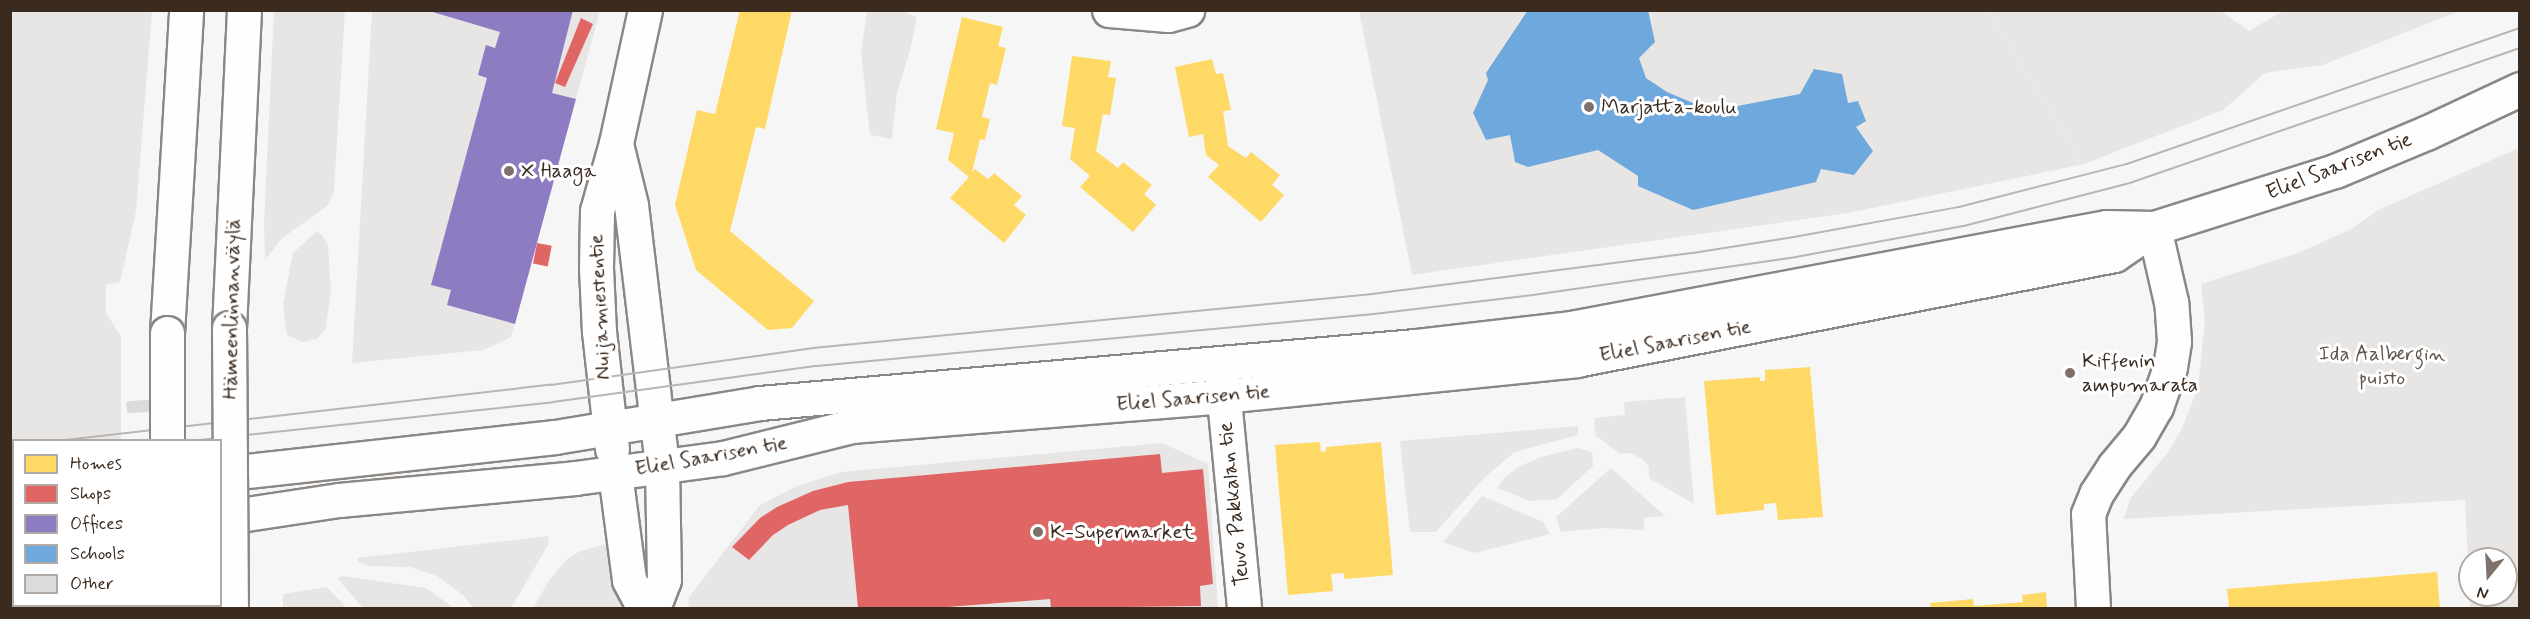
<!DOCTYPE html>
<meta charset="utf-8">
<style>
body{margin:0}
#map{position:relative;width:2530px;height:619px;overflow:hidden;background:#f7f6f6;font-family:Mynerve,sans-serif}
div>[style]{position:absolute}
[style*='--x']{left:calc(var(--x)*1px);top:calc(var(--y)*1px);width:calc(var(--w)*1px);rotate:calc(var(--a)*1deg)}
.built>*{inset:0;background:#e8e6e5}
.green>*{inset:0;background:#e8e6e4}
.homes>*{inset:0;background:#ffd966}
.shops>*{inset:0;background:#e06666;transform-origin:0 0}
.offices>*{inset:0;background:#8e7cc3}
.schools>*{inset:0;background:#6fa8dc}
.building>*{inset:0;background:#dcdada;transform-origin:0 0}
.roads{filter:drop-shadow(2px 0 #8b8784) drop-shadow(-2px 0 #8b8784) drop-shadow(0 2px #8b8784) drop-shadow(0 -2px #8b8784)}
.street>*{height:33px;margin:-16.5px;padding:0 16.5px;transform-origin:16.5px;border-radius:16.5px;background:#fefefe}
.secondary>*{height:33px;margin:-16.5px;padding:0 16.5px;transform-origin:16.5px;border-radius:16.5px;background:#fefefe}
.highway>*{height:33px;margin:-16.5px;padding:0 16.5px;transform-origin:16.5px;border-radius:16.5px;background:#fefefe}
.tram>*{height:1.5px;margin:-0.75px;padding:0 0.75px;transform-origin:0.75px;border-radius:0.75px;background:#b8b6b5}
.bridges{filter:drop-shadow(2px 0 #8b8784) drop-shadow(-2px 0 #8b8784) drop-shadow(0 2px #8b8784) drop-shadow(0 -2px #8b8784)}
.highway-bridge>*{height:33px;margin:-16.5px;padding:0 16.5px;transform-origin:16.5px;border-radius:16.5px;background:#fefefe}
.dots>*{width:16px;height:16px;translate:-50% -50%;box-sizing:border-box;border:3px solid #fff;border-radius:50%}
span{translate:-50% -50%;white-space:nowrap;text-align:center;line-height:1.15;-webkit-text-stroke:6px #fff;paint-order:stroke}
.poi-label{font-size:21px;color:#3b2a1e}
.left{translate:0 -50%;text-align:left}
.street-label{font-size:21px;color:#3b2a1e}
.park-label{font-size:21px;color:#63564c}
.frame{position:absolute;inset:0;border:12px solid #3b2a1e;pointer-events:none}
.legend{position:absolute;left:12px;top:439px;width:210px;height:168px;box-sizing:border-box;background:#fff;border:2px solid #b1aaa5;margin:0;padding:8px 10px;list-style:none;font-size:18px;color:#3b2a1e}
.legend li{display:flex;align-items:center;gap:12px;height:30px}
.legend b{width:30px;border:2px solid #b1aaa5}
.north{position:absolute;left:2458px;top:547px;width:60px;height:60px;box-sizing:border-box;background:#fff;border:2px solid #b1aaa5;border-radius:50%;rotate:198deg;font-size:16px;font-weight:700;line-height:24px;text-align:center;color:#3b2a1e}
.north::after{content:'';display:block;margin:auto;width:21px;height:27px;background:#7d716a;clip-path:polygon(50% 0,100% 100%,50% 72%,0 100%)}
</style>
<div id="map">
<div class="built">
<i style="clip-path:polygon(372px 11px,600px 11px,511px 337px,484px 350px,352px 363px)"></i>
<i style="clip-path:polygon(1359px 11px,1988px 11px,2084px 164px,1848px 213px,1412px 275px)"></i>
<i style="clip-path:polygon(1162px 443px,1208px 464px,1218px 608px,688px 608px,689px 597px,760px 505px,797px 486px,841px 472px)"></i>
</div>
<div class="green">
<i style="clip-path:polygon(10px 11px,152px 11px,136px 211px,120px 282px,106px 285px,106px 312px,121px 337px,121px 440px,14px 440px,14px 606px,121px 606px,121px 608px,11px 608px)"></i>
<i style="clip-path:polygon(274px 11px,345px 11px,334px 191px,327px 206px,281px 239px,265px 260px,264px 222px)"></i>
<i style="clip-path:polygon(867px 11px,903px 11px,917px 17px,910px 51px,897px 92px,892px 139px,870px 135px,861px 52px)"></i>
<i style="clip-path:polygon(1988px 11px,2221px 11px,2249px 31px,2283px 11px,2459px 11px,2323px 65px,2265px 73px,2223px 110px,2084px 164px)"></i>
<i style="clip-path:polygon(evenodd,2519px 148px,2519px 608px,2470px 608px,2465px 500px,2124px 519px,2130px 499px,2168px 452px,2182px 428px,2198px 388px,2205px 321px,2201px 284px,2298px 253px,2351px 229px,2378px 210px,2519px 148px,2470px 559px,2506px 559px,2506px 595px,2470px 595px,2470px 559px)"></i>
<i style="clip-path:polygon(317px 231px,323px 236px,328px 246px,331px 293px,325px 330px,317px 339px,303px 342px,287px 335px,283px 304px,293px 253px)"></i>
<i style="clip-path:polygon(1685px 397px,1694px 504px,1649px 478px,1649px 467px,1642px 459px,1630px 453px,1621px 454px,1596px 436px,1594px 418px,1625px 415px,1624px 402px)"></i>
<i style="clip-path:polygon(1578px 426px,1578px 435px,1515px 452px,1485px 477px,1436px 532px,1410px 532px,1400px 441px)"></i>
<i style="clip-path:polygon(1577px 448px,1592px 452px,1593px 466px,1557px 499px,1530px 501px,1497px 488px,1502px 480px,1518px 467px,1541px 457px)"></i>
<i style="clip-path:polygon(1611px 468px,1665px 516px,1644px 518px,1644px 530px,1604px 528px,1561px 532px,1556px 517px)"></i>
<i style="clip-path:polygon(1482px 496px,1543px 522px,1550px 534px,1474px 553px,1443px 542px)"></i>
<i style="clip-path:polygon(549px 536px,548px 545px,511px 608px,473px 608px,464px 596px,437px 576px,410px 567px,368px 566px,359px 562px,357px 558px)"></i>
<i style="clip-path:polygon(606px 544px,622px 608px,533px 608px,550px 579px,566px 560px,580px 551px)"></i>
<i style="clip-path:polygon(342px 576px,426px 588px,454px 608px,363px 608px,337px 578px)"></i>
<i style="clip-path:polygon(327px 587px,347px 608px,283px 608px,283px 594px)"></i>
</div>
<div class="homes">
<i style="clip-path:polygon(740px 10px,792px 10px,765px 129px,756px 127px,730px 231px,814px 301px,792px 328px,768px 330px,696px 270px,675px 205px,697px 110px,715px 114px)"></i>
<i style="clip-path:polygon(962px 17px,1003px 27px,998px 46px,1006px 48px,997px 85px,990px 83px,982px 117px,990px 119px,985px 140px,980px 139px,972px 172px,975px 169px,988px 179px,994px 173px,1022px 196px,1014px 205px,1026px 215px,1004px 243px,950px 198px,969px 177px,948px 160px,954px 133px,936px 129px)"></i>
<i style="clip-path:polygon(1072px 56px,1111px 61px,1108px 77px,1116px 78px,1110px 115px,1103px 114px,1096px 151px,1118px 168px,1123px 162px,1152px 185px,1144px 194px,1156px 205px,1133px 232px,1080px 187px,1090px 176px,1070px 159px,1075px 128px,1062px 126px)"></i>
<i style="clip-path:polygon(1212px 59px,1216px 74px,1223px 73px,1231px 110px,1223px 111px,1228px 146px,1246px 158px,1251px 152px,1280px 175px,1272px 185px,1284px 195px,1261px 222px,1208px 177px,1219px 165px,1206px 155px,1203px 134px,1189px 137px,1175px 67px)"></i>
<i style="clip-path:polygon(1810px 367px,1823px 517px,1778px 520px,1776px 503px,1764px 504px,1764px 510px,1716px 515px,1704px 381px,1760px 377px,1760px 381px,1765px 381px,1765px 370px)"></i>
<i style="clip-path:polygon(1320px 442px,1321px 452px,1326px 451px,1326px 447px,1381px 442px,1393px 575px,1344px 579px,1344px 573px,1331px 574px,1333px 591px,1288px 595px,1275px 445px)"></i>
<i style="clip-path:polygon(2437px 572px,2440px 608px,2229px 608px,2227px 589px)"></i>
<i style="clip-path:polygon(2046px 592px,2047px 608px,1931px 608px,1930px 603px,1973px 599px,1974px 606px,2023px 602px,2022px 595px)"></i>
</div>
<div class="shops">
<i style="clip-path:polygon(581px 18px,593px 24px,565px 87px,555px 83px)"></i>
<i style="left:537px;top:243px;width:15px;height:21px;rotate:11deg"></i>
<i style="clip-path:polygon(1160px 454px,1162px 473px,1203px 469px,1213px 584px,1200px 586px,1201px 606px,1051px 608px,1050px 599px,935px 608px,858px 608px,848px 505px,820px 510px,788px 525px,773px 535px,749px 560px,732px 547px,760px 518px,777px 507px,813px 491px,848px 482px)"></i>
</div>
<div class="offices">
<i style="clip-path:polygon(573px 10px,552px 93px,576px 99px,515px 324px,447px 305px,451px 290px,431px 285px,487px 78px,478px 75px,486px 45px,495px 48px,500px 32px,426px 10px)"></i>
</div>
<div class="schools">
<i style="clip-path:polygon(1528px 10px,1648px 10px,1655px 42px,1639px 58px,1646px 78px,1667px 92px,1712px 111px,1800px 94px,1814px 69px,1842px 74px,1848px 103px,1858px 101px,1866px 121px,1856px 127px,1873px 151px,1854px 175px,1821px 169px,1816px 182px,1693px 210px,1638px 186px,1638px 176px,1598px 150px,1528px 167px,1515px 162px,1510px 135px,1486px 140px,1473px 113px,1488px 80px,1486px 73px)"></i>
</div>
<div class="building">
<i style="left:156px;top:399px;width:12px;height:30px;rotate:85deg"></i>
</div>
<div class="roads">
<div class="street">
<i style="--x:1109;--y:10;--w:59;--a:4.8"></i>
<i style="--x:1168;--y:15;--w:20;--a:-15"></i>
<i style="--x:1221;--y:368;--w:241;--a:84.5"></i>
<i style="--x:615;--y:473;--w:108;--a:82.5"></i>
<i style="--x:629;--y:580;--w:32;--a:62"></i>
<i style="--x:653;--y:608;--w:30;--a:-69"></i>
<i style="--x:664;--y:580;--w:114;--a:-91"></i>
<i style="--x:2093;--y:608;--w:94;--a:-93"></i>
<i style="--x:2088;--y:514;--w:22;--a:-68"></i>
<i style="--x:2096;--y:494;--w:33;--a:-57"></i>
<i style="--x:2114;--y:466;--w:39;--a:-50"></i>
<i style="--x:2139;--y:436;--w:34;--a:-60"></i>
<i style="--x:2156;--y:407;--w:42;--a:-70.7"></i>
<i style="--x:2170;--y:367;--w:26;--a:-81"></i>
<i style="--x:2174;--y:341;--w:39;--a:-94"></i>
<i style="--x:2171;--y:302;--w:76;--a:-102.9"></i>
</div>
<div class="secondary">
<i style="--x:617;--y:148;--w:59;--a:76.2"></i>
<i style="--x:631;--y:205;--w:263;--a:83.2"></i>
<i style="--x:612;--y:449;--w:118;--a:-96.3"></i>
<i style="--x:599;--y:332;--w:64;--a:-92.7"></i>
<i style="--x:596;--y:268;--w:57;--a:-89"></i>
<i style="--x:597;--y:211;--w:71;--a:-74.4"></i>
<i style="--x:616;--y:143;--w:136;--a:-77.7"></i>
<i style="--x:220;--y:474;--w:337;--a:-6.3"></i>
<i style="--x:555;--y:437;--w:208;--a:-9.4"></i>
<i style="--x:760;--y:403;--w:658;--a:-4.97"></i>
<i style="--x:1416;--y:346;--w:156;--a:-6.6"></i>
<i style="--x:1571;--y:328;--w:544;--a:-10.69"></i>
<i style="--x:2106;--y:227;--w:48;--a:1.2"></i>
<i style="--x:10;--y:499;--w:4;--a:-14"></i>
<i style="--x:220;--y:518;--w:120;--a:-8.6"></i>
<i style="--x:339;--y:500;--w:237;--a:-5.3"></i>
<i style="--x:575;--y:478;--w:149;--a:-7.7"></i>
<i style="--x:723;--y:458;--w:133;--a:-13.9"></i>
<i style="--x:852;--y:426;--w:373;--a:-4.6"></i>
<i style="--x:1224;--y:396;--w:354;--a:-5.8"></i>
<i style="--x:1576;--y:360;--w:548;--a:-11.04"></i>
<i style="--x:2114;--y:255;--w:48;--a:-34"></i>
<i style="--x:2154;--y:228;--w:190;--a:-17.5"></i>
<i style="--x:2335;--y:171;--w:99;--a:-22.7"></i>
<i style="--x:2426;--y:133;--w:104;--a:-25.1"></i>
<i style="--x:10;--y:548;--w:4;--a:0"></i>
</div>
<div class="highway">
<i style="--x:229;--y:328;--w:318;--a:-87.3"></i>
<i style="--x:167;--y:333;--w:324;--a:-86.6"></i>
<i style="--x:168;--y:606;--w:2;--a:90"></i>
</div>
</div>
<div class="tram">
<i style="--x:65;--y:440;--w:489;--a:-6.5"></i>
<i style="--x:551;--y:385;--w:265;--a:-8"></i>
<i style="--x:813;--y:348;--w:562;--a:-5.52"></i>
<i style="--x:1372;--y:294;--w:324;--a:-7.3"></i>
<i style="--x:1693;--y:253;--w:102;--a:-9"></i>
<i style="--x:1794;--y:237;--w:168;--a:-10.3"></i>
<i style="--x:1959;--y:207;--w:173;--a:-14.4"></i>
<i style="--x:2127;--y:164;--w:416;--a:-19.1"></i>
<i style="--x:200;--y:440;--w:355;--a:-6.1"></i>
<i style="--x:553;--y:402;--w:266;--a:-7.8"></i>
<i style="--x:817;--y:366;--w:559;--a:-5.33"></i>
<i style="--x:1374;--y:314;--w:160;--a:-6.8"></i>
<i style="--x:1533;--y:295;--w:266;--a:-8.2"></i>
<i style="--x:1796;--y:257;--w:171;--a:-10.5"></i>
<i style="--x:1964;--y:226;--w:171;--a:-14.5"></i>
<i style="--x:2130;--y:183;--w:413;--a:-19.1"></i>
<i style="--x:10;--y:447;--w:4;--a:-14"></i>
<i style="--x:10;--y:462;--w:4;--a:0"></i>
</div>
<div class="bridges">
<div class="highway-bridge">
<i style="--x:229;--y:328;--w:280;--a:89.6"></i>
<i style="--x:167;--y:333;--w:107;--a:90"></i>
</div>
</div>
<div class="dots">
<i style="left:1589px;top:107px;background:#7d716a"></i>
<i style="left:509px;top:171px;background:#7d716a"></i>
<i style="left:2070px;top:373px;background:#7d716a"></i>
<i style="left:1038px;top:532px;background:#7d716a"></i>
</div>
<div class="poi-label">
<span class="left" style="left:1601px;top:107px">Marjatta-koulu</span>
<span class="left" style="left:521px;top:171px">X Haaga</span>
<span class="left" style="left:2082px;top:373px">Kiffenin<br>ampumarata</span>
<span class="left" style="left:1050px;top:532px">K-Supermarket</span>
</div>
<div class="street-label">
<span style="left:2339px;top:166px;rotate:-21deg">Eliel Saarisen tie</span>
<span style="left:600px;top:307px;rotate:-93deg">Nuijamiestentie</span>
<span style="left:232px;top:309px;rotate:-89deg">Hämeenlinnanväylä</span>
<span style="left:1675px;top:341px;rotate:-11deg">Eliel Saarisen tie</span>
<span style="left:1193px;top:398px;rotate:-5deg">Eliel Saarisen tie</span>
<span style="left:711px;top:456px;rotate:-10deg">Eliel Saarisen tie</span>
<span style="left:1234px;top:504px;rotate:-96deg">Teuvo Pakkalan tie</span>
</div>
<div class="park-label">
<span style="left:2382px;top:366px">Ida Aalbergin<br>puisto</span>
</div>
<div class="frame"></div>
<ul class="legend">
<li><b style="height:16px;background:#ffd966"></b>Homes</li>
<li><b style="height:16px;background:#e06666"></b>Shops</li>
<li><b style="height:16px;background:#8e7cc3"></b>Offices</li>
<li><b style="height:16px;background:#6fa8dc"></b>Schools</li>
<li><b style="height:16px;background:#dcdada"></b>Other</li>
</ul>
<div class="north">N</div>
</div>
